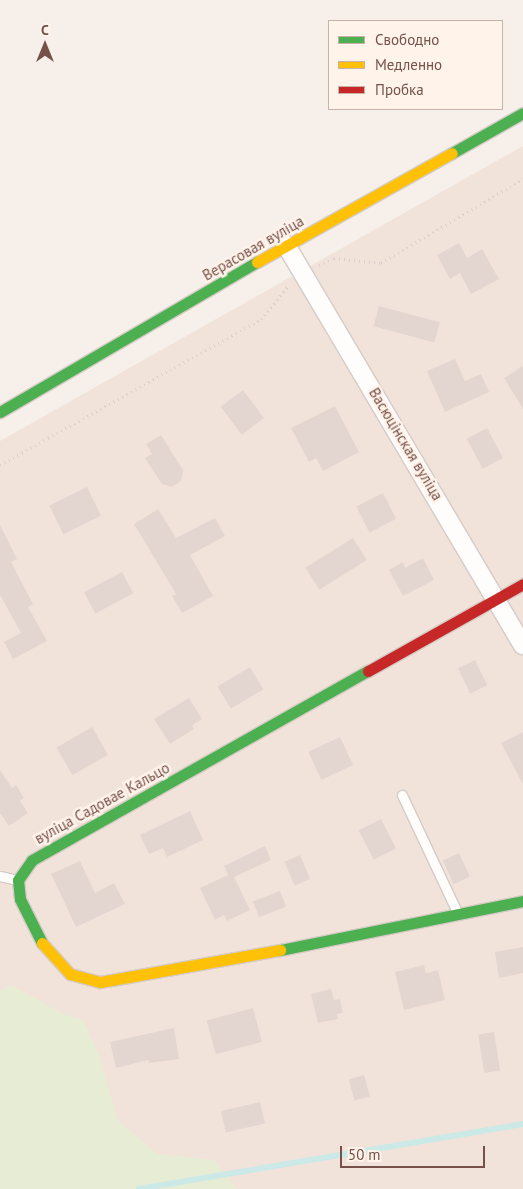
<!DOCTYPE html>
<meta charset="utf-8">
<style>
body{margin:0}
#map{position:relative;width:523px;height:1189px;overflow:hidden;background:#f6efea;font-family:"PT Sans",sans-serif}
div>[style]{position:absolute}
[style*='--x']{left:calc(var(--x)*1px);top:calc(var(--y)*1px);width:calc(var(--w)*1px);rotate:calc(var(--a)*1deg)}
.residential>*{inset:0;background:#f2e3da}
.green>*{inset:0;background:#e7ecd4}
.stream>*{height:5.5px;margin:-2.75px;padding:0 2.75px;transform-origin:2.75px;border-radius:2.75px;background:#cbe9e6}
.building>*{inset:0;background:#e3d6d1;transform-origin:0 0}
.path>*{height:3px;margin-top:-1.5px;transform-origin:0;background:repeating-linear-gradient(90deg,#dacfcd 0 1px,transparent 0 5px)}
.roads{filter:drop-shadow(1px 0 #d5cbc6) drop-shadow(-1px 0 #d5cbc6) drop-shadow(0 1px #d5cbc6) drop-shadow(0 -1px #d5cbc6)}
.lane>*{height:9px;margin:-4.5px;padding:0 4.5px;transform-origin:4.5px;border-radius:4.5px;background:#fefdfc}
.street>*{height:18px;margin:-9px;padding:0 9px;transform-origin:9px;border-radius:9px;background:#fefdfc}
.fast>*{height:11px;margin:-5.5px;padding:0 5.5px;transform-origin:5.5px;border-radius:5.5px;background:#4caf50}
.slow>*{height:11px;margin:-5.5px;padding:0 5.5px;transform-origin:5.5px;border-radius:5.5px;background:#ffc107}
.jam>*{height:11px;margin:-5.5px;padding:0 5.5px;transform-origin:5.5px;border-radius:5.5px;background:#c62828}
span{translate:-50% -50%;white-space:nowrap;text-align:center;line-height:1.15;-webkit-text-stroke:5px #fff3ea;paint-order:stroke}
.street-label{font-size:15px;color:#755149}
.legend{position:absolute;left:328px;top:20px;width:175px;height:90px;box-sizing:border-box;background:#fff3ea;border:1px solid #c8b2aa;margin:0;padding:6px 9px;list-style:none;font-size:15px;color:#755149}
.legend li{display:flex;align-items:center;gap:10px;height:25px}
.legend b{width:25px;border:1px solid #c8b2aa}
.north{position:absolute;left:20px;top:20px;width:50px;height:50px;-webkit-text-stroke:4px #fff3ea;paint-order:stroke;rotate:0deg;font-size:14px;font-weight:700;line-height:20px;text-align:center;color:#755149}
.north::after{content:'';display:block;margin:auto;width:18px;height:22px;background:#755149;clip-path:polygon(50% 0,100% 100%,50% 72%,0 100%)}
.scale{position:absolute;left:340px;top:1146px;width:145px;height:22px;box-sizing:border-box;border:2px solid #755149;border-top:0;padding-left:6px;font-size:15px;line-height:18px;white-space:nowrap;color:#755149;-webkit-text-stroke:4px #fff3ea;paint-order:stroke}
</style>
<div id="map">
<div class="residential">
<i style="clip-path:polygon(523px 146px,523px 1189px,0 1189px,0 441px)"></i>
</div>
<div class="green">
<i style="clip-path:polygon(11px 985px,63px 1014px,83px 1020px,100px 1058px,117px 1120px,157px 1154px,214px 1160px,237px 1189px,0 1189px,0 991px)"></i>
</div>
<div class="stream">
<i style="--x:139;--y:1189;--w:389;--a:-9.6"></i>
</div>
<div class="building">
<i style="clip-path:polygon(459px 243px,467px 258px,482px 249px,499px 279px,471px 294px,460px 273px,450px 279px,437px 255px)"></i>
<i style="left:379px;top:306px;width:63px;height:21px;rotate:15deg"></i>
<i style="clip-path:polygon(455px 359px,465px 381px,481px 374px,489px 392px,445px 412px,427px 371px)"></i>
<i style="clip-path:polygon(523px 366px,523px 409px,504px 378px)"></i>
<i style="left:243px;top:390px;width:35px;height:28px;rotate:53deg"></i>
<i style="clip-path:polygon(335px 406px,359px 452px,323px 471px,316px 458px,309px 462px,291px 428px)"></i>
<i style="left:487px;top:428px;width:34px;height:23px;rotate:62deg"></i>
<i style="clip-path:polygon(161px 435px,183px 470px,181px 481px,172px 487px,162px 484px,145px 458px,152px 454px,146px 444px)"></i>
<i style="left:87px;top:487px;width:32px;height:42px;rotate:64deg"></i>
<i style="left:383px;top:493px;width:29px;height:30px;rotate:63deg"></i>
<i style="clip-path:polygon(158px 509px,176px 538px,215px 518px,225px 536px,190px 555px,213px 596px,182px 613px,172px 596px,176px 594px,134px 524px)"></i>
<i style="clip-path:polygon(0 525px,17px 559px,11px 562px,33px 604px,28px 607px,47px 641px,13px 659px,4px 642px,21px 633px,0 595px)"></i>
<i style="left:353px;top:538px;width:26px;height:56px;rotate:58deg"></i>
<i style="clip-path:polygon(423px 558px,434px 580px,403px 596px,389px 570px,403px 562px,405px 568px)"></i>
<i style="left:122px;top:572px;width:24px;height:43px;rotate:62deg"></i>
<i style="left:475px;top:660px;width:28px;height:19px;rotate:64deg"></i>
<i style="left:250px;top:667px;width:26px;height:38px;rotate:59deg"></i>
<i style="clip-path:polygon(189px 698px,202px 719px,192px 725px,194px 729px,170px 744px,154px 719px)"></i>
<i style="left:92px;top:727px;width:32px;height:41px;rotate:60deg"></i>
<i style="clip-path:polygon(523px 732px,523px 784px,501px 743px)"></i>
<i style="left:340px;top:737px;width:31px;height:35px;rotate:65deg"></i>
<i style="clip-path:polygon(0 770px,12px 788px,16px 785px,24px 798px,20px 801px,28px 813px,9px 826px,0 813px)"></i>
<i style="clip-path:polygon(190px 811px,203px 840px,167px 857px,163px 848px,149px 854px,140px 835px)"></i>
<i style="left:381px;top:819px;width:33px;height:25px;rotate:63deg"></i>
<i style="clip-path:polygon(265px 846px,271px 860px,234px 877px,250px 910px,227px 921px,224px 915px,215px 920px,200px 888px,228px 875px,224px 866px)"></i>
<i style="left:459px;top:853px;width:26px;height:18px;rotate:65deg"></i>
<i style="left:300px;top:855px;width:26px;height:17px;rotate:67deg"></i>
<i style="clip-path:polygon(80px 861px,95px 893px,114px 883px,125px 904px,76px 927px,51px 874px)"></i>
<i style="left:280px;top:891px;width:17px;height:29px;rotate:69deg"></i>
<i style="clip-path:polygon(523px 947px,523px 973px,499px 978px,495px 952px)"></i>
<i style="clip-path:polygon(424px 965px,426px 973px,438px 970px,445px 1000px,404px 1010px,395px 972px)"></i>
<i style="clip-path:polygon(331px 989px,334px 1000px,340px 999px,343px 1013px,337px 1014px,338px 1019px,318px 1023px,311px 994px)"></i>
<i style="left:253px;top:1008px;width:35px;height:48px;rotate:75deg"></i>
<i style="clip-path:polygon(174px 1028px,179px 1059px,149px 1063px,148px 1060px,116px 1068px,110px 1042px)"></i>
<i style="left:494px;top:1032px;width:39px;height:16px;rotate:81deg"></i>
<i style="left:364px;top:1075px;width:22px;height:16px;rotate:74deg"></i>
<i style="left:260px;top:1102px;width:22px;height:40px;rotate:77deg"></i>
</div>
<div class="path">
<i style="--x:319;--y:265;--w:17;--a:-25"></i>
<i style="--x:334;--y:258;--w:47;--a:6.1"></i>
<i style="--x:381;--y:263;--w:165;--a:-30.6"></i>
<i style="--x:0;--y:465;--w:299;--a:-29.2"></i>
<i style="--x:261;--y:319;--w:44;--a:-50.5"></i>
</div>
<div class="roads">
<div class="lane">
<i style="--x:402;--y:795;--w:129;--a:64.8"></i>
<i style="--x:0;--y:876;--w:18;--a:13"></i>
</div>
<div class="street">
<i style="--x:286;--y:245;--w:465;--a:59.4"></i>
</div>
<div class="fast">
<i style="--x:452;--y:153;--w:81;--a:-29.4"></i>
<i style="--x:0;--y:412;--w:298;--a:-30.3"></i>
<i style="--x:42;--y:943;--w:49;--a:-116.6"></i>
<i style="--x:20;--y:899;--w:19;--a:-96"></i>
<i style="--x:18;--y:880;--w:24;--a:-55"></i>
<i style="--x:32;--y:860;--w:386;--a:-29.4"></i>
<i style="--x:280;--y:950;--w:248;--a:-11.4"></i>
</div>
<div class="slow">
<i style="--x:257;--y:262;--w:223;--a:-29.2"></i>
<i style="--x:42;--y:943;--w:42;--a:47.9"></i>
<i style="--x:70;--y:974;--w:31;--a:15"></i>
<i style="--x:100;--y:982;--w:183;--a:-10.1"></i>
</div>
<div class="jam">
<i style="--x:368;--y:671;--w:178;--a:-29.3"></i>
</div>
</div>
<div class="street-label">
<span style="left:253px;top:248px;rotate:-30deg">Верасовая вуліца</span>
<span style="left:406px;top:444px;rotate:59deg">Васюцінская вуліца</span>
<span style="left:102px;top:803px;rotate:-29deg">вуліца Садовае Кальцо</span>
</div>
<ul class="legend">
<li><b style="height:6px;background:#4caf50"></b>Свободно</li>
<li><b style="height:6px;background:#ffc107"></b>Медленно</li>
<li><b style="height:6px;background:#c62828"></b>Пробка</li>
</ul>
<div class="north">С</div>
<div class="scale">50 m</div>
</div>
